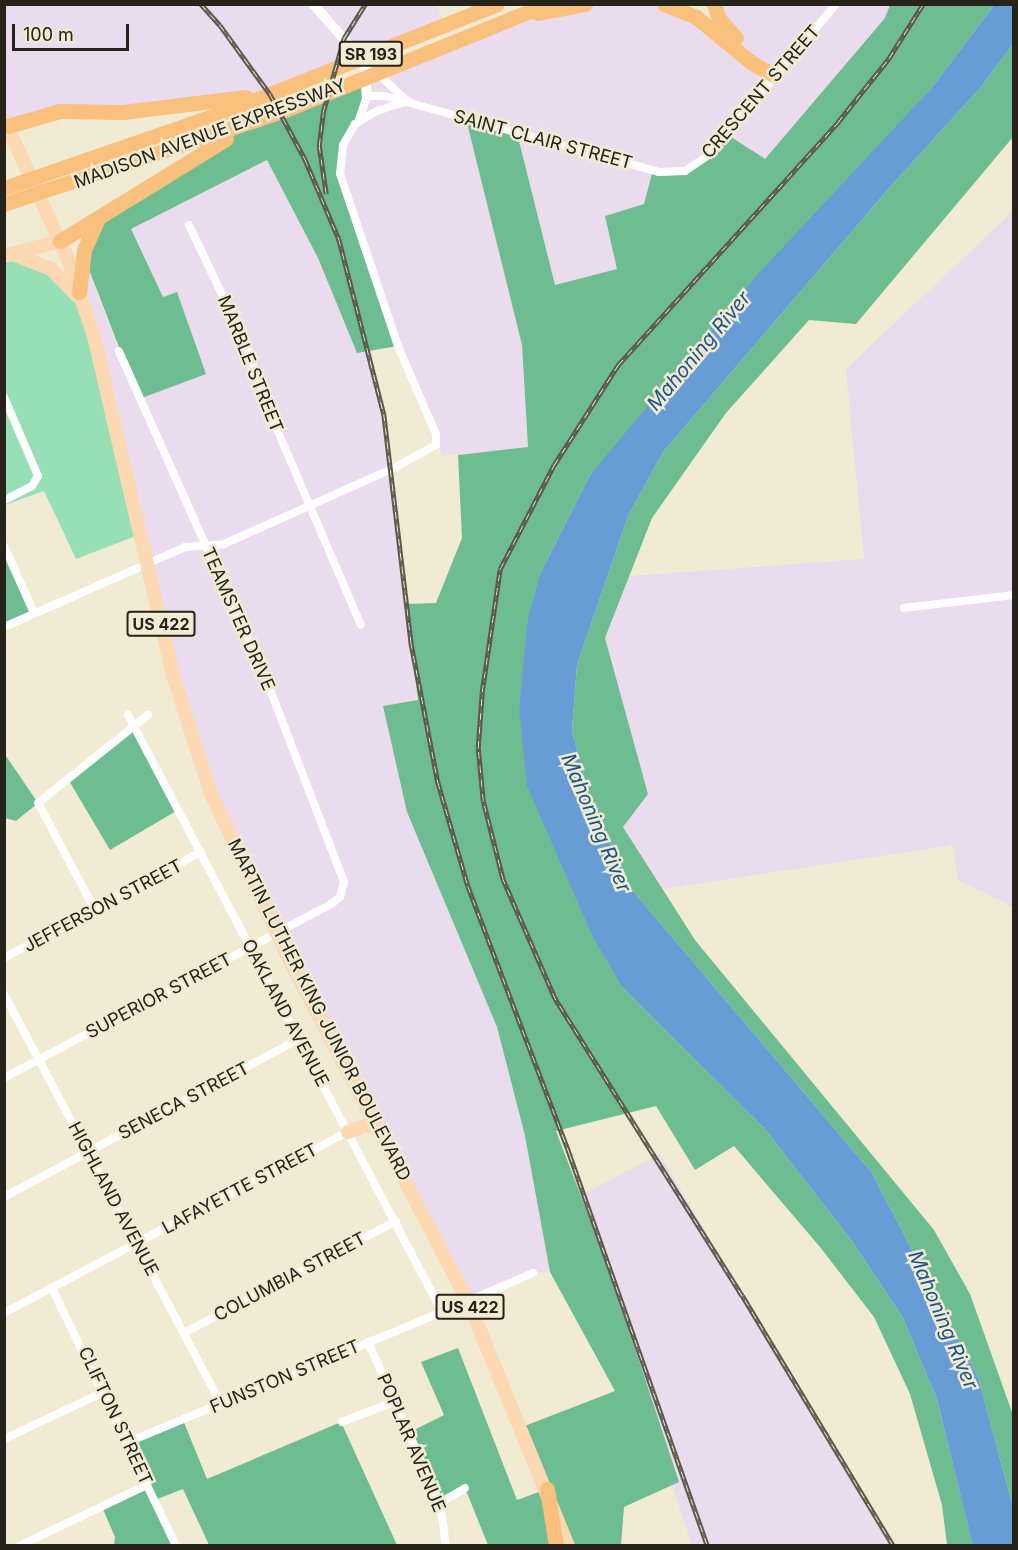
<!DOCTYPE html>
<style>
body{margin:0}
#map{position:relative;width:1018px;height:1550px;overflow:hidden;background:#f2ebd3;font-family:Inter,sans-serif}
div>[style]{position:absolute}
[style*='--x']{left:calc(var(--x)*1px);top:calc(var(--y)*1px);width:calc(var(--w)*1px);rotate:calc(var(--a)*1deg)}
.industrial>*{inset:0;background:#eadbee}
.green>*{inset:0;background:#97e0b7}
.forest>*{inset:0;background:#6ebd92}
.water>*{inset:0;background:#679cd4}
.minor>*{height:8px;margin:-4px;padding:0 4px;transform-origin:4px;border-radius:4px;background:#fff}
.tertiary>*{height:10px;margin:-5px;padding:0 5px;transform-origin:5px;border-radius:5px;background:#fff}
.primary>*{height:14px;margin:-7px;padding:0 7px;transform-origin:7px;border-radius:7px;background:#fcd9b2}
.motorway>*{height:15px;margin:-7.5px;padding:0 7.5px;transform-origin:7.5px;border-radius:7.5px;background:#fac07e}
.rail>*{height:4.5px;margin-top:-2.25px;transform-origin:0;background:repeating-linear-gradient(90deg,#f2ebd3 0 7px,#5c584b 0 14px);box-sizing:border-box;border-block:2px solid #5c584b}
span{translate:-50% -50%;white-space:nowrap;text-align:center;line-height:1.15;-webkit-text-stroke:5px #f2ebd3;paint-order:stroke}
.shield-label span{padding:2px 4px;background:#f2ebd3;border:2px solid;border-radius:4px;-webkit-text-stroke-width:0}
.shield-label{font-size:16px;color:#25231a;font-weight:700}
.street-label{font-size:18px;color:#25231a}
.water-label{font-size:20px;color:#1c5489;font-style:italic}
.frame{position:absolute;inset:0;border:6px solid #25231a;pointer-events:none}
.scale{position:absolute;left:12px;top:24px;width:117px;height:27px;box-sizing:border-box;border:3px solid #25231a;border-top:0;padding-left:8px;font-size:18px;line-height:21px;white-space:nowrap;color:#25231a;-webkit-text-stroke:4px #f2ebd3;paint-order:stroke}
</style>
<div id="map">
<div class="industrial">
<i style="clip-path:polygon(437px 4px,444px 25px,270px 94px,4px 119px,4px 5px)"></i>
<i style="clip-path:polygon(664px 4px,772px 74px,726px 29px,714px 5px,890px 5px,885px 18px,764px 160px,653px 170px,644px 204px,605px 216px,618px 269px,555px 285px,517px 133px,466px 119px,522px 345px,528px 448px,442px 456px,340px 174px,365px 63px,378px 73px,517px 16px,585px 5px)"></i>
<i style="clip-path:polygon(267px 160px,318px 258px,357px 353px,371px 351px,373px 361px,392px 469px,407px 630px,418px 700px,383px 706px,407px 812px,497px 1027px,525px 1136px,550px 1272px,533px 1273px,468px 1301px,300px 977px,197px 757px,79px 292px,83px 254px,124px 366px,205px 374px,177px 292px,163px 297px,131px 229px)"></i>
<i style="clip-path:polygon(1013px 211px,1013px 907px,958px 880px,953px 845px,663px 889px,623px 826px,648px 794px,605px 638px,630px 576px,864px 559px,846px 369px)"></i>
<i style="clip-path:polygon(660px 1154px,889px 1545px,692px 1545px,576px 1198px)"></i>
</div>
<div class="green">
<i style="clip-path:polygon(4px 256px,41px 263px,82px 303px,141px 534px,76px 559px,44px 491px,5px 505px)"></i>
</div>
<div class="forest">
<i style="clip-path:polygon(890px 5px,994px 5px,930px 90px,590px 475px,541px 572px,519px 709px,623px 988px,765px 1129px,852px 1241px,902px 1316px,937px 1399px,973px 1545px,947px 1545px,942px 1505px,910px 1394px,874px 1317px,820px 1247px,734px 1146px,695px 1170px,656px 1106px,556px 1131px,609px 1269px,679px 1482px,624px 1507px,621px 1545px,488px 1545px,465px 1488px,440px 1503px,406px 1434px,444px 1415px,421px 1362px,458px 1348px,517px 1500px,547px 1489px,522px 1427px,615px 1391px,550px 1272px,525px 1136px,497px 1027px,407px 812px,383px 706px,418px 700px,405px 604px,436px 603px,462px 538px,458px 455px,528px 447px,522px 345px,466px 119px,517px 133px,555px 285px,617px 269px,605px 216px,644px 204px,653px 170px,692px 169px,725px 133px,765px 159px,885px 18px)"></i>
<i style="clip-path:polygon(1013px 44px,1013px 137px,856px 324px,809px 320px,726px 413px,652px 518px,605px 638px,648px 794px,623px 827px,695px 940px,934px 1230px,970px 1294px,1013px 1415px,1013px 1507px,978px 1377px,872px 1173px,633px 891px,592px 806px,572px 731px,577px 665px,628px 516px,663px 452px,889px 188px,981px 87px)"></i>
<i style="clip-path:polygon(366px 77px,367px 87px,339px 163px,398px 346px,357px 353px,318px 258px,267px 160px,131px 229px,163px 297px,177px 292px,206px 374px,139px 399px,83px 254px,92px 229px,207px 149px,285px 110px)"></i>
<i style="clip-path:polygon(4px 546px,34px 613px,4px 627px)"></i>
<i style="clip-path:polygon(133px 726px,178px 810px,110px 850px,68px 779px)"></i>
<i style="clip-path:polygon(4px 753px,38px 803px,16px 821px,5px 818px)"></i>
<i style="clip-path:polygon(183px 1420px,207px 1479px,341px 1422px,397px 1545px,209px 1545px,183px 1489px,155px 1500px,176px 1545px,114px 1545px,115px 1537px,102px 1507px,147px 1485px,128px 1442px)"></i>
</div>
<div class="water">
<i style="clip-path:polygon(994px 5px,1013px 5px,1013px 44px,981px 87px,889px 188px,663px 452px,628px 516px,577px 665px,572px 731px,592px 806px,633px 891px,872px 1173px,978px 1377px,1013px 1507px,1014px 1545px,973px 1546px,937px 1399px,902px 1316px,852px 1241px,765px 1129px,623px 988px,593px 937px,527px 786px,519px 709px,528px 618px,541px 572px,590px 475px,759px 273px,930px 90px)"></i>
</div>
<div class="minor">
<i style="--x:375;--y:71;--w:44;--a:43.2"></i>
<i style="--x:359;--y:120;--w:25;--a:-72"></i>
<i style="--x:367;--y:96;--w:18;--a:0"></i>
<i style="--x:385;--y:96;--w:284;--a:15.5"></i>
<i style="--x:659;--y:172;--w:26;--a:-2"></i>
<i style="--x:685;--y:171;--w:29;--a:-34"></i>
<i style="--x:709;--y:155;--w:197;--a:-49.9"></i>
<i style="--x:189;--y:225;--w:133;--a:64.6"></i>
<i style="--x:246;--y:345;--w:65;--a:71"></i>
<i style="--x:267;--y:406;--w:238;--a:66.8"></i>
<i style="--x:4;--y:397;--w:86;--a:66.7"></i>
<i style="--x:38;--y:476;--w:12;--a:121"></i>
<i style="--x:32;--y:486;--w:31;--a:153"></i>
<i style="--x:4;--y:546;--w:73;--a:65.9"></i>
<i style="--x:904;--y:608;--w:111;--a:-6.7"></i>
<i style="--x:4;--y:627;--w:198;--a:-23.8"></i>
<i style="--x:185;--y:547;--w:39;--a:-4"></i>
<i style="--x:224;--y:544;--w:184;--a:-24.1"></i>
<i style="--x:392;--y:469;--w:50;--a:-28.6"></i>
<i style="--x:436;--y:445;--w:11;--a:-90"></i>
<i style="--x:436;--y:434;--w:96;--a:-113.4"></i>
<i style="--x:398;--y:346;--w:182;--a:-108.6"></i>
<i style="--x:340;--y:174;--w:29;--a:-84"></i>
<i style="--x:343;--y:145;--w:24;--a:-60"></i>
<i style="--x:355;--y:124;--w:26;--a:-31"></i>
<i style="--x:377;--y:111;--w:33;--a:-18"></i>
<i style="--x:128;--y:715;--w:675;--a:62.26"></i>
<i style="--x:442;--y:1312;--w:340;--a:157.5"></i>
<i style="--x:95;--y:910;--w:121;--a:-118"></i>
<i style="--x:38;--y:803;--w:141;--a:-38.7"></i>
<i style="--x:4;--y:958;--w:224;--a:-28.3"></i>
<i style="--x:4;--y:994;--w:464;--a:62.1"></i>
<i style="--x:4;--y:1078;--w:370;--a:-28"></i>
<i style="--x:331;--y:904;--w:11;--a:-38"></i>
<i style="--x:340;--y:897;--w:16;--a:-75"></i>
<i style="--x:344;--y:882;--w:207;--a:-111"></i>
<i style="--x:270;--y:689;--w:370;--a:-114.1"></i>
<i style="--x:4;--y:1197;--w:335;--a:-28.2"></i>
<i style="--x:52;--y:1288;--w:286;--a:64.3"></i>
<i style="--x:468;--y:1301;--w:71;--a:-23.3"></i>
<i style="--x:4;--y:1313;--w:389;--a:-27.8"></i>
<i style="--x:184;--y:1333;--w:240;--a:-27.8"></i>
<i style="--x:368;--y:1342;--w:176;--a:65.9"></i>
<i style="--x:440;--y:1503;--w:43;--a:82.1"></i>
<i style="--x:342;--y:1422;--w:55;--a:-21.4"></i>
<i style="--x:4;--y:1439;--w:110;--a:-25.2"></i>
<i style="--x:440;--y:1503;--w:29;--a:-31"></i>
<i style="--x:19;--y:1546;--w:142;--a:-25.5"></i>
</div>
<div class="tertiary">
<i style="--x:313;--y:4;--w:79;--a:48.6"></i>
<i style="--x:365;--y:63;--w:33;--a:87"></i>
</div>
<div class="primary">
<i style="--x:4;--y:119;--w:152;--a:65.5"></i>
<i style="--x:67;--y:257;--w:83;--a:71.1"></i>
<i style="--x:94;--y:336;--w:352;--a:76.9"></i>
<i style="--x:174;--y:679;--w:123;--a:72"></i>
<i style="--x:212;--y:796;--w:185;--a:64.7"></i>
<i style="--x:291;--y:963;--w:382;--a:62.4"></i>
<i style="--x:468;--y:1301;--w:265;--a:67.8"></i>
<i style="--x:15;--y:255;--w:39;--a:21"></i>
<i style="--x:51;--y:269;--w:36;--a:46"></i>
<i style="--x:4;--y:256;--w:58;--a:-15"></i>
<i style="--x:348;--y:1132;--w:19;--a:-21"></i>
<i style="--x:366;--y:1125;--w:16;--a:18"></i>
</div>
<div class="motorway">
<i style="--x:664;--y:4;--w:35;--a:22"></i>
<i style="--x:696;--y:17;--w:72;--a:39.4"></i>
<i style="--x:752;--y:63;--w:26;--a:29"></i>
<i style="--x:714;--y:4;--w:16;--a:72"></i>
<i style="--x:719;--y:19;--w:25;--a:48"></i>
<i style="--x:538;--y:13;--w:48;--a:-10.8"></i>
<i style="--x:8;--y:126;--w:54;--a:-16.1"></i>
<i style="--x:60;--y:111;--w:63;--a:0.9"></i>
<i style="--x:123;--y:112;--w:124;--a:-7"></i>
<i style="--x:4;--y:188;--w:236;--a:-19"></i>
<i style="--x:227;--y:111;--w:290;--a:-21.6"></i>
<i style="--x:4;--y:204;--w:296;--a:-18.5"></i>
<i style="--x:285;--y:110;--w:284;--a:-22"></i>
<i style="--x:60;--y:241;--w:195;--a:-31.6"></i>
<i style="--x:79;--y:292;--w:42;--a:-83.2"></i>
<i style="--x:84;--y:250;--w:32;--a:-66"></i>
<i style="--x:547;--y:1489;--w:58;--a:81"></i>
</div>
<div class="rail">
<i style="--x:201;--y:4;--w:28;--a:48"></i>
<i style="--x:220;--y:25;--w:85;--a:54.1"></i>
<i style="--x:270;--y:94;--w:74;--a:61.7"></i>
<i style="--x:305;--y:159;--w:87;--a:67"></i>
<i style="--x:339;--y:239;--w:181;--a:75.6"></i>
<i style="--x:384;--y:414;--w:230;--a:83.2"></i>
<i style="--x:411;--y:642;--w:143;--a:79.1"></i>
<i style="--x:438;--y:782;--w:108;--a:73.9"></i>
<i style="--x:468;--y:886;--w:288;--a:69.2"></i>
<i style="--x:570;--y:1155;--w:415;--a:70.6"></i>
<i style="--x:326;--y:194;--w:49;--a:-98.3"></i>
<i style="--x:319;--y:146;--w:34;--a:-83"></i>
<i style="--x:323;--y:112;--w:77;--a:-74.2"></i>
<i style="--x:344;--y:38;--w:40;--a:-58"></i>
<i style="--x:893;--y:1546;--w:292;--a:-121.1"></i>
<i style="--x:742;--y:1296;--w:351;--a:-122.2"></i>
<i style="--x:555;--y:999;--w:130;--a:-113.6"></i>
<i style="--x:503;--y:880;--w:81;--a:-104.2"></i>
<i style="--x:483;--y:801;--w:53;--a:-95.4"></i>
<i style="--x:478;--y:748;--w:56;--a:-85.9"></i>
<i style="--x:482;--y:692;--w:124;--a:-81.7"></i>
<i style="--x:500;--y:569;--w:117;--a:-62.6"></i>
<i style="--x:554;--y:465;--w:119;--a:-57.4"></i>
<i style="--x:618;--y:365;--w:328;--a:-47.8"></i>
<i style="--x:838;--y:122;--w:82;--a:-51.4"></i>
<i style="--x:889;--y:58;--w:64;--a:-57.8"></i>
</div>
<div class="shield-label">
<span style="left:371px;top:54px">SR 193</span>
<span style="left:161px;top:624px">US 422</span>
<span style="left:470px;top:1307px">US 422</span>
</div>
<div class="street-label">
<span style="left:761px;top:92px;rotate:-49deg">CRESCENT STREET</span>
<span style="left:210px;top:134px;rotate:-20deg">MADISON AVENUE EXPRESSWAY</span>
<span style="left:543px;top:140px;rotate:15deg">SAINT CLAIR STREET</span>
<span style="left:250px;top:364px;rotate:68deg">MARBLE STREET</span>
<span style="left:238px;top:619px;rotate:66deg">TEAMSTER DRIVE</span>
<span style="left:103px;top:906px;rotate:-28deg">JEFFERSON STREET</span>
<span style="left:159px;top:996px;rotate:-28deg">SUPERIOR STREET</span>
<span style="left:319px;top:1010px;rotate:63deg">MARTIN LUTHER KING JUNIOR BOULEVARD</span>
<span style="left:285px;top:1013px;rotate:62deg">OAKLAND AVENUE</span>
<span style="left:184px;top:1101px;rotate:-28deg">SENECA STREET</span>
<span style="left:240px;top:1189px;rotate:-28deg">LAFAYETTE STREET</span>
<span style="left:113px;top:1199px;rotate:62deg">HIGHLAND AVENUE</span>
<span style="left:290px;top:1277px;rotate:-28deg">COLUMBIA STREET</span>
<span style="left:285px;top:1377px;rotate:-23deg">FUNSTON STREET</span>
<span style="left:115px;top:1416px;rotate:65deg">CLIFTON STREET</span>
<span style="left:411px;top:1443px;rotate:67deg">POPLAR AVENUE</span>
</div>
<div class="water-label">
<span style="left:699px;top:351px;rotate:-50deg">Mahoning River</span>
<span style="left:596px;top:823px;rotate:67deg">Mahoning River</span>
<span style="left:943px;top:1320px;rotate:67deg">Mahoning River</span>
</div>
<div class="frame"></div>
<div class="scale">100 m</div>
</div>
